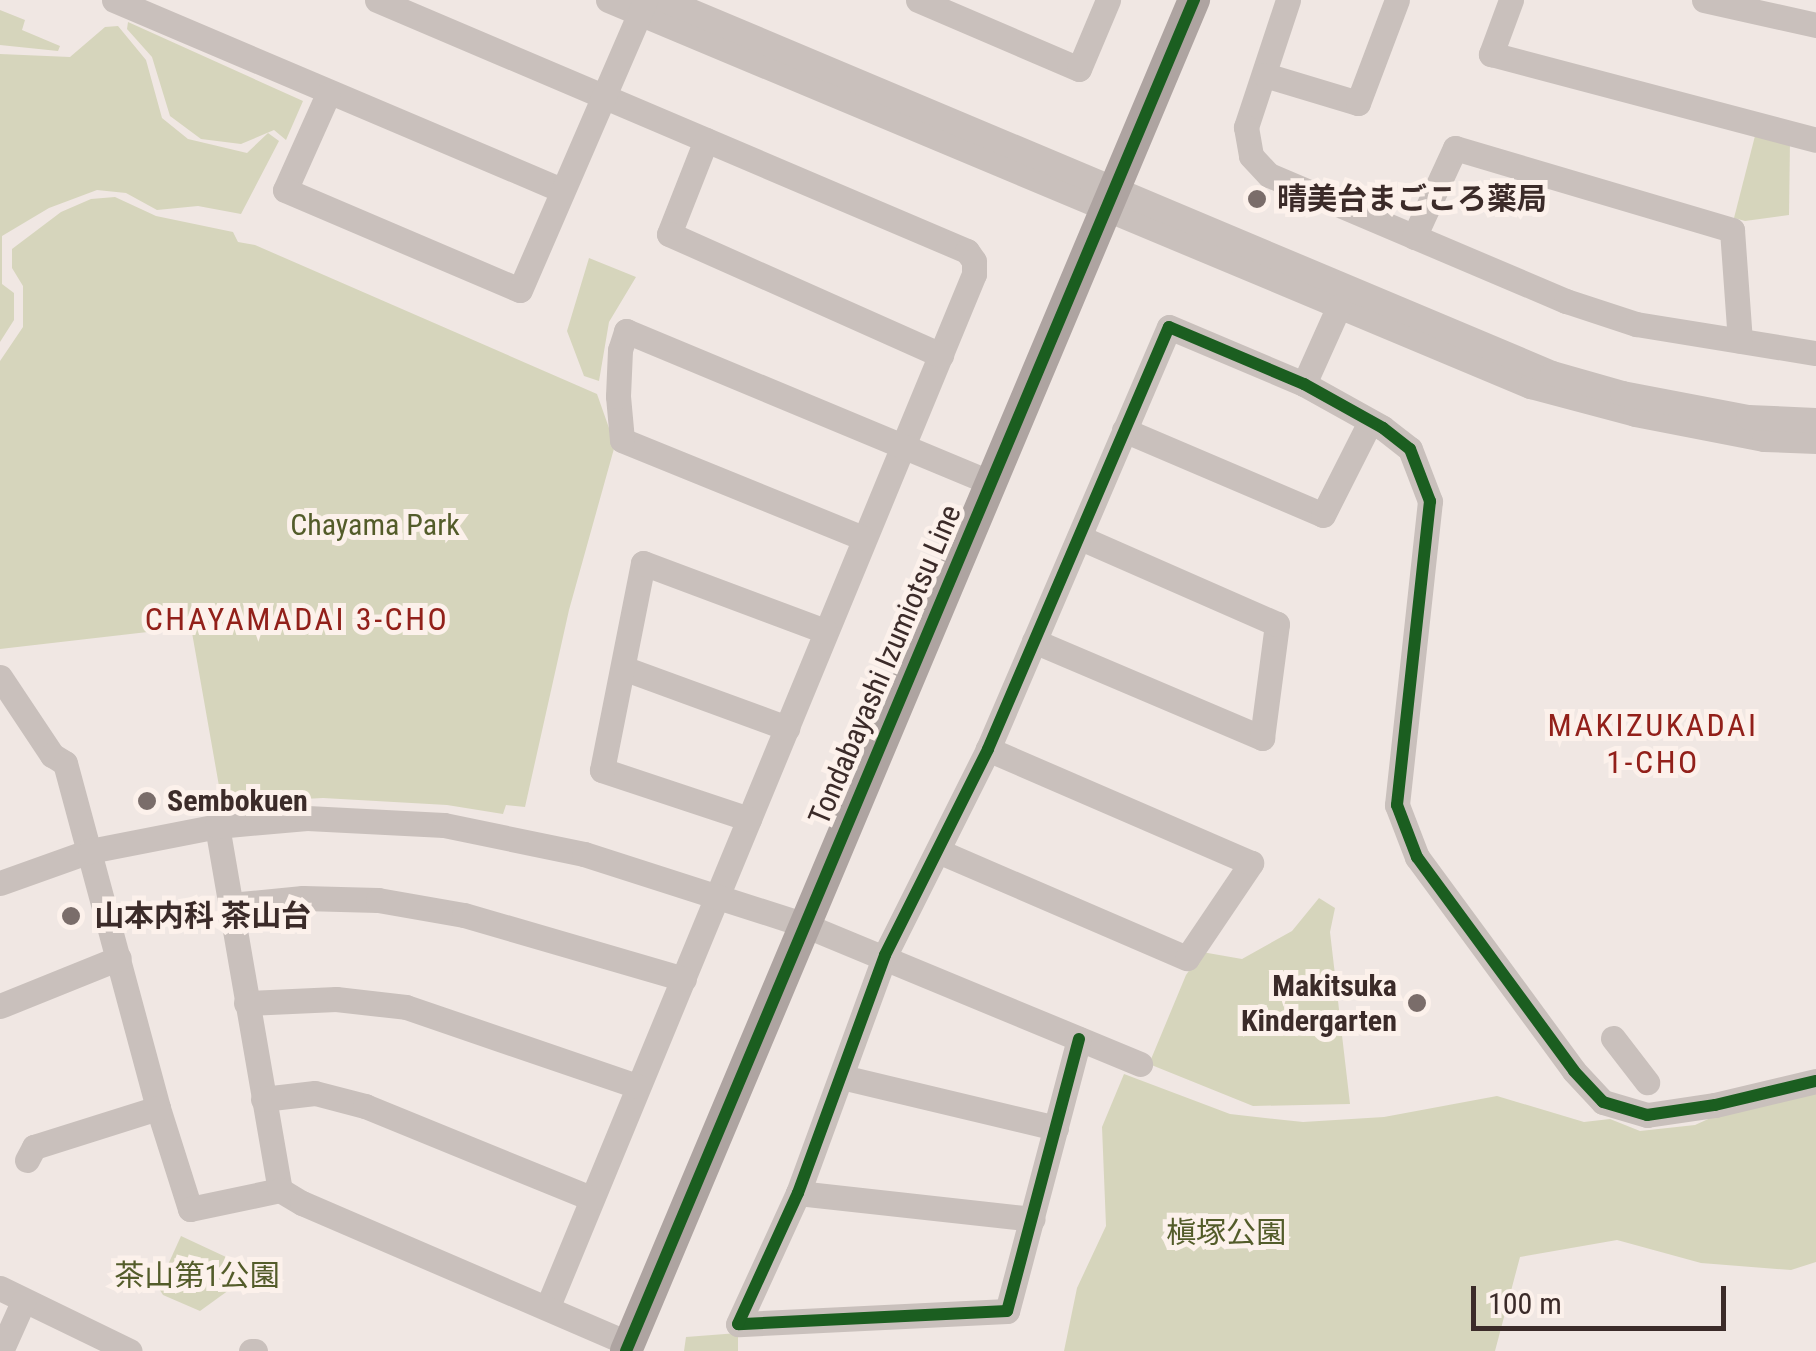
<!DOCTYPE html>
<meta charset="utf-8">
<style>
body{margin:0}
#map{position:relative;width:1816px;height:1351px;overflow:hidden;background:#f0e7e3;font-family:"Roboto Condensed","Noto Sans JP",sans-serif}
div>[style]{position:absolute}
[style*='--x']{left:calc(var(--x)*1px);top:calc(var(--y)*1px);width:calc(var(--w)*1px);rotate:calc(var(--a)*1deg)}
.green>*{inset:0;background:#d6d5bc}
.minor>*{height:25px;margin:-12.5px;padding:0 12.5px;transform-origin:12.5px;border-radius:12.5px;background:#c9c0bc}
.major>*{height:32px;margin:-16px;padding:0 16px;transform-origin:16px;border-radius:16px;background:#aea4a1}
.cycleway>*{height:12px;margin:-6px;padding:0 6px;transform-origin:6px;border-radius:6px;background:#1b5e20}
.dots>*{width:28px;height:28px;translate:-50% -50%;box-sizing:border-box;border:5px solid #fcf1eb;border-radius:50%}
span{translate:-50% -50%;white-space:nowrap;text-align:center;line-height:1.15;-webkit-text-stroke:10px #fcf1eb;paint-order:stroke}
.poi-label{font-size:30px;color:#3b2b29;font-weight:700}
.left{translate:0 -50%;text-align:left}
.right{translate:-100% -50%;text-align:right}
.park-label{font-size:30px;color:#535c2a}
.street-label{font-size:30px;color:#3b2b29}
.neighbourhood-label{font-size:32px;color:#92201a;letter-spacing:2.5px}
.scale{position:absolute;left:1471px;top:1286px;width:255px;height:45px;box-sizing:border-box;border:5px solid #3b2b29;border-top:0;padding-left:12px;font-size:30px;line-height:35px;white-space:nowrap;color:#3b2b29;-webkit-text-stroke:8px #fcf1eb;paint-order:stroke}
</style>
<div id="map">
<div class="green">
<i style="clip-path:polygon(0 10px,25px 20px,22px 30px,60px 46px,58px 51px,0 45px)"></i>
<i style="clip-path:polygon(128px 22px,303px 101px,286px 140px,274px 130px,241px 144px,201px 139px,170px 116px,152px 57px,127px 29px)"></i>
<i style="clip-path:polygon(118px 26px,146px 60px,162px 118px,188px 139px,247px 153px,268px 133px,279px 141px,241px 214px,198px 206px,157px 210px,126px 193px,97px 190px,49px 208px,2px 236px,2px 284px,14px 293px,14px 320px,0 342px,0 54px,70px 57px,105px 27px)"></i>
<i style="clip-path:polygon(1756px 132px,1790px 141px,1789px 215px,1745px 221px,1734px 218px)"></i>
<i style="clip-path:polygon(115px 197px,156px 216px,233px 232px,238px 242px,255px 245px,597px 394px,615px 445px,569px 610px,525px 807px,506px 805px,503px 814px,447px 805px,323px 798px,222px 803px,191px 627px,0 649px,0 361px,23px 327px,23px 286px,12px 268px,12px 249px,61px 212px,91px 199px)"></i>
<i style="clip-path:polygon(589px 258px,636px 277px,609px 322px,599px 381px,584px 376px,567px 331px)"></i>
<i style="clip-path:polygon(1319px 898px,1335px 908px,1330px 932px,1350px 1104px,1253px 1106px,1149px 1064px,1186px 975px,1202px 952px,1242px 959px,1292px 931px)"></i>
<i style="clip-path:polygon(1124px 1074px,1230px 1114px,1265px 1118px,1303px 1122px,1384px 1117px,1497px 1096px,1584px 1122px,1610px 1119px,1640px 1131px,1695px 1125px,1726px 1111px,1816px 1088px,1816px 1262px,1791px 1270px,1701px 1263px,1617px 1240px,1520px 1257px,1495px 1351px,1064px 1351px,1077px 1288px,1106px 1226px,1102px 1127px)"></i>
<i style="clip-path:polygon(181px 1236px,241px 1264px,229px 1290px,200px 1311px,163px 1295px,158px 1287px)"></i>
<i style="clip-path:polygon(738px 1333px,738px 1351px,684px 1351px,686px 1337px)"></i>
</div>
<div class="minor">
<i style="--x:114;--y:0;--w:486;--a:23"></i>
<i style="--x:377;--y:0;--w:641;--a:23.05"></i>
<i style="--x:967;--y:251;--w:12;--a:55"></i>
<i style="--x:974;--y:261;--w:13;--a:90"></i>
<i style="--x:974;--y:274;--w:1116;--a:112.43"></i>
<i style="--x:608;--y:0;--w:1000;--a:22.72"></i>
<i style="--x:1530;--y:386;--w:109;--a:14.9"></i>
<i style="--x:1635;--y:414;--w:131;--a:11"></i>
<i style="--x:1764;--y:439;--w:52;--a:2.2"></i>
<i style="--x:665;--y:0;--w:962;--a:22.81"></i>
<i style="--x:1552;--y:373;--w:73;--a:15.9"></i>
<i style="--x:1622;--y:393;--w:128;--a:10.8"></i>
<i style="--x:1748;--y:417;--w:68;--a:2.5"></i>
<i style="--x:918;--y:0;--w:175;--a:23.2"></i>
<i style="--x:1079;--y:69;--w:75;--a:-67.2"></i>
<i style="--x:1288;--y:0;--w:134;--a:108.3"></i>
<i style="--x:1246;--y:127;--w:29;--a:80"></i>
<i style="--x:1251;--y:156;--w:26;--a:47"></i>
<i style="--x:1269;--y:175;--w:323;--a:23"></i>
<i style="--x:1566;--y:301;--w:74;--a:18.2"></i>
<i style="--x:1636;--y:324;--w:182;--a:9.2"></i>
<i style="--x:1511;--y:0;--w:58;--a:110.3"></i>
<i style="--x:1491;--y:54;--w:336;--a:14.8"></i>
<i style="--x:1704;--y:0;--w:115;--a:12.6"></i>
<i style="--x:1265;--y:75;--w:97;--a:16.8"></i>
<i style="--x:1358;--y:103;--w:110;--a:-69.3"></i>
<i style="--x:328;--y:94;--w:105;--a:114.1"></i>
<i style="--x:285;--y:190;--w:255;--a:23.1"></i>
<i style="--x:520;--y:290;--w:315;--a:-66.6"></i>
<i style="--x:706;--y:140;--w:101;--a:111.5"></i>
<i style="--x:669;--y:234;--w:298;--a:24"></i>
<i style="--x:1414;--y:237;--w:98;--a:-65.3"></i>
<i style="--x:1455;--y:148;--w:289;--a:16.5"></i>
<i style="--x:1732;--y:230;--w:111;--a:85.9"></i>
<i style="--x:1304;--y:384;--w:85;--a:-65.8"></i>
<i style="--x:1124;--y:430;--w:216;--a:23.1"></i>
<i style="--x:1323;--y:515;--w:104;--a:-63.2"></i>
<i style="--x:863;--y:538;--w:260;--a:-157.9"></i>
<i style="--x:622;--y:440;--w:44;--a:-95.2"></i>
<i style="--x:618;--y:396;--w:46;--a:-87.5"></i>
<i style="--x:620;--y:350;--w:20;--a:-72"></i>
<i style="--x:626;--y:331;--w:393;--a:22.6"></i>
<i style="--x:1034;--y:641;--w:248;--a:23"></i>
<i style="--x:1262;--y:738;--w:115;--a:-82.5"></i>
<i style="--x:1277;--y:624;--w:216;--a:-156.3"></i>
<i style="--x:623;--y:668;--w:175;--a:20.1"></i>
<i style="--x:0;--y:677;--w:94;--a:56.3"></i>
<i style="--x:52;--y:755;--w:15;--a:32"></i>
<i style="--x:65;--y:763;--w:357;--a:74.9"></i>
<i style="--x:158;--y:1108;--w:106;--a:72.4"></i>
<i style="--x:190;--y:1209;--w:92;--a:-11.9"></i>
<i style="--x:749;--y:819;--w:155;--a:-161.6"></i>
<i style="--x:602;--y:770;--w:211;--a:-78.8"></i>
<i style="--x:643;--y:563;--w:194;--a:20.5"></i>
<i style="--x:217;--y:826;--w:369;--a:80.2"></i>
<i style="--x:280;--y:1190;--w:26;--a:31"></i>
<i style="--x:302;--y:1203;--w:356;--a:23.3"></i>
<i style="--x:938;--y:851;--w:271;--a:23.3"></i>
<i style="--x:1187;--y:958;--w:115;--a:-56"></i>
<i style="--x:1251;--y:863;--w:287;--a:-156.6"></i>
<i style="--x:0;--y:883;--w:96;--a:-19.6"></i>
<i style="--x:90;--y:851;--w:129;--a:-11.1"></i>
<i style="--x:217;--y:826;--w:90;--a:-5.1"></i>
<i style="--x:307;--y:818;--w:137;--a:2.9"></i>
<i style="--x:444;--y:825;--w:143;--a:11.7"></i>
<i style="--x:584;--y:854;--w:229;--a:17.8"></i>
<i style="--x:802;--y:924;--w:366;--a:22.5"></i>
<i style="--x:230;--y:905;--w:73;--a:-5.5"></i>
<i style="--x:303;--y:898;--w:75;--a:1.5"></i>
<i style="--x:378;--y:900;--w:87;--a:9.9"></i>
<i style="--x:464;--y:915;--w:229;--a:16.2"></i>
<i style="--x:246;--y:1003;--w:90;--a:-2.5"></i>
<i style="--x:336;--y:999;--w:70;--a:6.5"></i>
<i style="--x:406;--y:1007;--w:244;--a:18.9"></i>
<i style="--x:0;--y:1006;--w:128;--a:-22"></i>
<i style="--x:1613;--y:1038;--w:56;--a:52.3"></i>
<i style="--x:1079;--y:1039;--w:281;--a:104.8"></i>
<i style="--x:1007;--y:1311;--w:269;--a:177.2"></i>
<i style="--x:738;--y:1324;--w:144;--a:-65.4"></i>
<i style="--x:798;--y:1193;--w:253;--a:-69.9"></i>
<i style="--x:885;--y:955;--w:230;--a:-63.4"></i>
<i style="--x:988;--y:749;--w:459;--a:-66.8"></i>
<i style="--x:1169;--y:327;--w:147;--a:22.9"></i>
<i style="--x:1304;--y:384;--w:90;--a:29.1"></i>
<i style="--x:1383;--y:428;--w:34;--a:38"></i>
<i style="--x:1410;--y:449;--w:56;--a:69"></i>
<i style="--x:1430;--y:501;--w:306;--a:96.2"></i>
<i style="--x:1397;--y:805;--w:56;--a:69"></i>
<i style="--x:1417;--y:857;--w:265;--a:53.7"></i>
<i style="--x:1574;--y:1071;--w:42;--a:46.9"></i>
<i style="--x:1603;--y:1102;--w:46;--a:16.5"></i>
<i style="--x:1647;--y:1115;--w:69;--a:-8.4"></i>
<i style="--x:1715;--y:1105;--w:104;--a:-13.4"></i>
<i style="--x:842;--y:1077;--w:220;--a:13.4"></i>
<i style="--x:263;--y:1099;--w:52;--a:-6.6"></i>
<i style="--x:315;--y:1093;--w:52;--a:14.6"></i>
<i style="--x:365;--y:1106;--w:244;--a:22.2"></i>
<i style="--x:27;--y:1160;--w:15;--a:-62"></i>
<i style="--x:34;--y:1147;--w:130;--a:-17.5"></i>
<i style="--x:798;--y:1193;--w:236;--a:6.3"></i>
<i style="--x:0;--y:1288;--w:144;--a:25.9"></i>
<i style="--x:1;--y:1351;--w:54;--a:-65.8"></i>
<i style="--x:251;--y:1351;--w:4;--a:0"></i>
</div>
<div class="major">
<i style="--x:626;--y:1351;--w:1466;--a:-67.2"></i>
</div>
<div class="cycleway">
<i style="--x:1079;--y:1039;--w:281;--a:104.8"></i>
<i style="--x:1007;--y:1311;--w:269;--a:177.2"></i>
<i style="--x:738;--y:1324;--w:144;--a:-65.4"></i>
<i style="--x:798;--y:1193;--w:253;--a:-69.9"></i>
<i style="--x:885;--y:955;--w:230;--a:-63.4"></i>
<i style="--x:988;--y:749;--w:459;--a:-66.8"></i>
<i style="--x:1169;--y:327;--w:147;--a:22.9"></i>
<i style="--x:1304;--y:384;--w:90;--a:29.1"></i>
<i style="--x:1383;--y:428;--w:34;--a:38"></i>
<i style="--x:1410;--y:449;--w:56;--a:69"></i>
<i style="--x:1430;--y:501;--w:306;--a:96.2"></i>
<i style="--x:1397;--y:805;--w:56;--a:69"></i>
<i style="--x:1417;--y:857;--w:265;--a:53.7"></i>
<i style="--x:1574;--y:1071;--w:42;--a:46.9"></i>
<i style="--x:1603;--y:1102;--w:46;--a:16.5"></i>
<i style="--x:1647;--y:1115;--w:69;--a:-8.4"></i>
<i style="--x:1715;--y:1105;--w:104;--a:-13.4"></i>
<i style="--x:626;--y:1351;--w:1466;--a:-67.2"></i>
</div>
<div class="dots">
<i style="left:1257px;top:199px;background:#7a6d6a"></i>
<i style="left:147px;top:801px;background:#7a6d6a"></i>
<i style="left:71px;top:916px;background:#7a6d6a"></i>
<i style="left:1417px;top:1003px;background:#7a6d6a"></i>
</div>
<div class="poi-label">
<span class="left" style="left:1277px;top:199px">晴美台まごころ薬局</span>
<span class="left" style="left:167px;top:801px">Sembokuen</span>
<span class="left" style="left:94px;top:916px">山本内科 茶山台</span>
<span class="right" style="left:1397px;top:1003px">Makitsuka<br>Kindergarten</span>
</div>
<div class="park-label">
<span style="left:375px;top:525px">Chayama Park</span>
<span style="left:1226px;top:1233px">槇塚公園</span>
<span style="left:197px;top:1276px">茶山第1公園</span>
</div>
<div class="street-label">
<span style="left:885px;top:665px;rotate:-67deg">Tondabayashi Izumiotsu Line</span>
</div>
<div class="neighbourhood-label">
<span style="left:297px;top:619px">CHAYAMADAI 3-CHO</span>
<span style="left:1653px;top:744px">MAKIZUKADAI<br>1-CHO</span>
</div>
<div class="scale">100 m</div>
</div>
